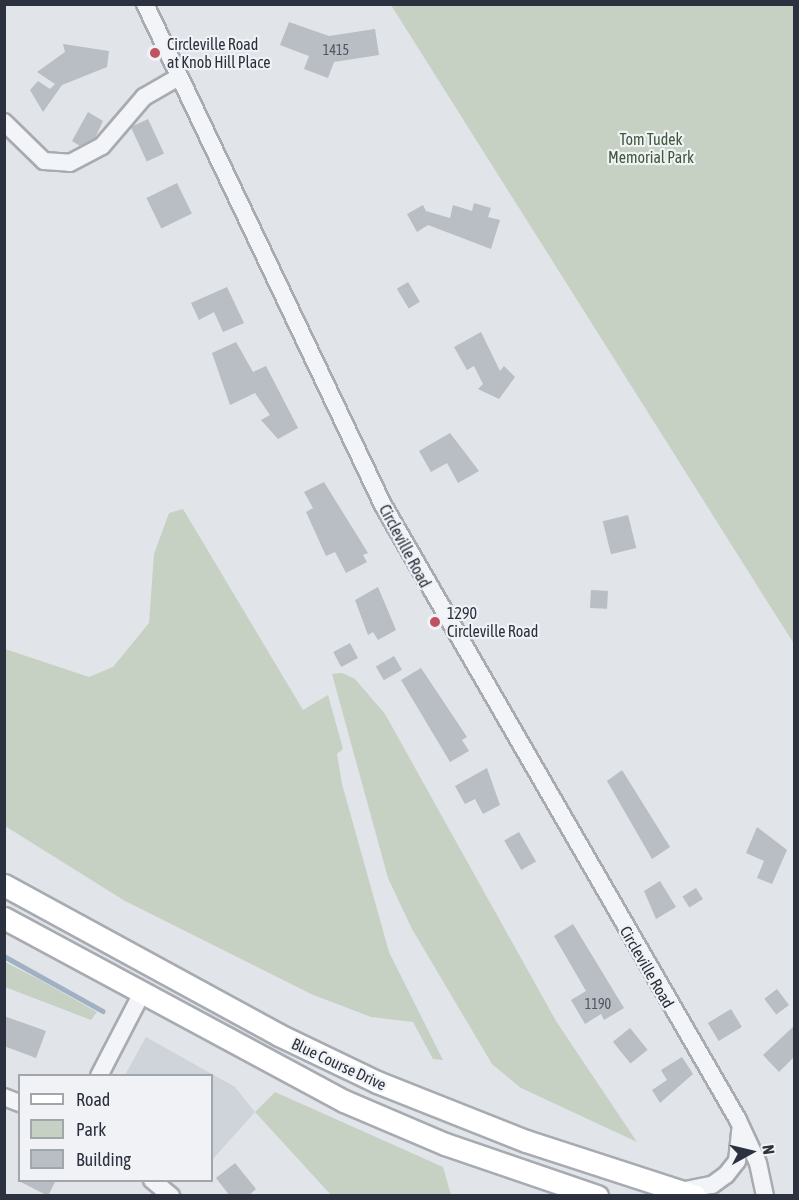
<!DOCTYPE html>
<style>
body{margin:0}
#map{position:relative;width:799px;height:1200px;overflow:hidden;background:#e1e4e8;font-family:"Asap Condensed",sans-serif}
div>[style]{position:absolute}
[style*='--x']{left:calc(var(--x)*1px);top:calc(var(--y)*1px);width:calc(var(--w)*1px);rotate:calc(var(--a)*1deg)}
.built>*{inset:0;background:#cfd3da}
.green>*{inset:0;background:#c6d1c3}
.stream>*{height:4.5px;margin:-2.25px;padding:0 2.25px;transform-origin:2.25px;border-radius:2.25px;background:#a0b1c4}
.building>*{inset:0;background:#b9bdc4;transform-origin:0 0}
.roads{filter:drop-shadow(2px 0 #a7abb2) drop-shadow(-2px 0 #a7abb2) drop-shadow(0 2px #a7abb2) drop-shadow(0 -2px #a7abb2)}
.minor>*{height:16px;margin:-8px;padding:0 8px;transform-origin:8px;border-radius:8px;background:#f3f4f7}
.major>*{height:21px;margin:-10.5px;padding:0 10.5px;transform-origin:10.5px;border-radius:10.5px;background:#fff}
.dots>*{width:16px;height:16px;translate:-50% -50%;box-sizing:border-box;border:3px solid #f0f2f6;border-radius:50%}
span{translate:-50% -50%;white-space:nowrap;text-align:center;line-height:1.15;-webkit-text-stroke:4.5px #f0f2f6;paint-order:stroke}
.number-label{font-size:14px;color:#4e5460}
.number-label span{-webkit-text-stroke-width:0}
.poi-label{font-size:16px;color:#2b313e}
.left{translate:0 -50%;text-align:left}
.park-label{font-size:16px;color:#3f583a}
.street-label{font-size:16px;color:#2b313e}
.frame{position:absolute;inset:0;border:6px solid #2b313e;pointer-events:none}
.legend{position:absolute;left:18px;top:1074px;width:195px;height:108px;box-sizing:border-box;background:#f0f2f6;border:2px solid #a1a5ac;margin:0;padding:8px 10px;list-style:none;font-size:18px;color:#2b313e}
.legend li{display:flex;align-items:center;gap:12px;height:30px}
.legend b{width:30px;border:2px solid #a1a5ac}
.north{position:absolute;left:721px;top:1122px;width:60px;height:60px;-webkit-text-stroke:4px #f0f2f6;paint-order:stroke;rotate:82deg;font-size:16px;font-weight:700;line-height:24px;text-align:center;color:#2b313e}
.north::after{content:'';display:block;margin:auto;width:21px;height:27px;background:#2b313e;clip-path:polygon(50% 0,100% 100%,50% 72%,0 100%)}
</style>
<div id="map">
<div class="built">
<i style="clip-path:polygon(146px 1037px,235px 1087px,255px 1112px,212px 1160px,212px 1076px,125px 1075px)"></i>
</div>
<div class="green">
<i style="clip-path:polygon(391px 5px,794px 5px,794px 644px)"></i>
<i style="clip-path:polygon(183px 509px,303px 710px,328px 695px,343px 749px,337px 754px,342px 784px,389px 952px,443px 1060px,433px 1059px,413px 1022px,371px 1017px,311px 994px,125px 901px,5px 826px,5px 649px,89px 677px,113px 667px,149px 623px,154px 554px,169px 513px)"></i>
<i style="clip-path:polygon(342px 673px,355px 679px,385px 714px,556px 1021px,637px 1142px,521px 1088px,492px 1064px,412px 929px,388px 878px,332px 674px)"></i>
<i style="clip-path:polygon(5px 962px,40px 980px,97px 1012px,91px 1020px,5px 987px)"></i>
<i style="clip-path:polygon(275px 1092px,443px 1167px,451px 1195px,331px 1195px,255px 1112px)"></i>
</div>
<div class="stream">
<i style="--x:4;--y:956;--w:113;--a:29.1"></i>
</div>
<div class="building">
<i style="clip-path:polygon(289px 22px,329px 36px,375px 29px,379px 55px,334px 62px,328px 78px,304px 69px,309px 56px,280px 45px)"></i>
<i style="clip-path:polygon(63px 44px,109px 51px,107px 67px,62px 85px,43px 112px,30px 90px,38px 81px,50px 89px,55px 84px,37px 72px,65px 52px)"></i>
<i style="clip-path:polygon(88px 112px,103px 121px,95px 138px,80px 146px,72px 141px)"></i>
<i style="left:148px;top:119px;width:38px;height:19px;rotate:65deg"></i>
<i style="left:177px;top:183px;width:34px;height:34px;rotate:64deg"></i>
<i style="clip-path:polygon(474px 203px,491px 208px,488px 217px,500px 220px,491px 249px,428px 225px,417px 232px,407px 214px,423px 205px,426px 211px,450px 218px,453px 205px,472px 211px)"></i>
<i style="left:408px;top:282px;width:23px;height:13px;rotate:59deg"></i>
<i style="clip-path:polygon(227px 287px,244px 323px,223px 332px,214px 312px,199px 320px,191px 303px)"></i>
<i style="clip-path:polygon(481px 332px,500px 371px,504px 366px,515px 377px,499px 399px,478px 389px,483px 384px,474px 366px,467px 370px,454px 347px)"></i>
<i style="clip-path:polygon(236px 342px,253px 372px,266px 366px,298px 428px,278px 439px,261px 420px,270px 415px,255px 393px,230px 405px,212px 353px)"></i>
<i style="clip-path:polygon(450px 433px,479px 471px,458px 483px,447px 463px,431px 472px,419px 451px)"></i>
<i style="clip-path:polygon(324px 482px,368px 553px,363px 555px,367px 562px,346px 573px,335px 552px,326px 556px,306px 512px,313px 508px,304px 492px)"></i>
<i style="left:628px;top:515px;width:34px;height:26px;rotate:76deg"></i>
<i style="clip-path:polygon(378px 587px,396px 630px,378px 640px,373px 632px,368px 635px,355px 600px)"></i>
<i style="left:591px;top:590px;width:17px;height:18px;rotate:3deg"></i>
<i style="left:350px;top:643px;width:17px;height:19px;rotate:62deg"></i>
<i style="left:394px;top:656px;width:16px;height:21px;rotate:60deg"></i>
<i style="clip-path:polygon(421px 668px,467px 737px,462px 740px,469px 751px,450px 762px,401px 680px)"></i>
<i style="clip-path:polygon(487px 768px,500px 805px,483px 814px,475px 799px,465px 804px,455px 786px)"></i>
<i style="clip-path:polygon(622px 770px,670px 847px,652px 859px,607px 781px)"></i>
<i style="clip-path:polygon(757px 827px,787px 850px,772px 884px,757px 878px,764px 861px,746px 853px)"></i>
<i style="left:519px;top:832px;width:34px;height:17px;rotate:60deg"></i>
<i style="clip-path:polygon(660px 881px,676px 907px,656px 919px,644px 891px)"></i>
<i style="left:696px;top:888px;width:13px;height:16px;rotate:58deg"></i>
<i style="clip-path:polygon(573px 924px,624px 1008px,604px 1020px,601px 1014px,585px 1024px,571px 1000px,586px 991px,554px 936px)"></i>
<i style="left:777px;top:989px;width:20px;height:16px;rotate:53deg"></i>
<i style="left:731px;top:1009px;width:21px;height:27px;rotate:59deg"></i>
<i style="clip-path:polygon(4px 1016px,46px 1031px,36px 1058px,4px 1046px)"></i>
<i style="clip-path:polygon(795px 1025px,795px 1056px,779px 1072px,763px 1055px)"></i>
<i style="left:630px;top:1028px;width:28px;height:22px;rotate:51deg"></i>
<i style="clip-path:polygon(682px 1057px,693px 1074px,660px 1103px,652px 1090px,667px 1080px,661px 1070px)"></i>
<i style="clip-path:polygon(235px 1163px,256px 1189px,248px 1196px,230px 1196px,216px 1178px)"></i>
<i style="clip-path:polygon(17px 1180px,56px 1180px,48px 1196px)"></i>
</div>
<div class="roads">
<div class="minor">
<i style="--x:145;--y:4;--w:555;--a:64.59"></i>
<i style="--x:383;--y:505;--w:710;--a:60"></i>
<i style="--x:738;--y:1120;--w:47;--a:65.1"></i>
<i style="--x:758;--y:1163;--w:34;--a:78"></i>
<i style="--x:4;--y:122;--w:56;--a:44.3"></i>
<i style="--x:44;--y:161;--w:26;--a:4"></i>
<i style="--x:70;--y:163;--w:36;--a:-28"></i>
<i style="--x:102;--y:146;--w:65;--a:-49.4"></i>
<i style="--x:144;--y:97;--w:38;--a:-30"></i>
<i style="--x:99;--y:1076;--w:93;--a:-62.6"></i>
<i style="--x:4;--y:1097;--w:17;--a:21"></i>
<i style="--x:152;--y:1180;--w:25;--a:40"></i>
<i style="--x:680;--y:1191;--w:33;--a:-11"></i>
<i style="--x:712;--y:1185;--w:17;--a:-36"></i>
<i style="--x:726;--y:1175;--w:18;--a:-52"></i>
<i style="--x:737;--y:1161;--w:31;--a:-84"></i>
</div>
<div class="major">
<i style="--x:4;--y:885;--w:313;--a:28.6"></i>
<i style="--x:279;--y:1035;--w:109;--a:25.6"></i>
<i style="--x:377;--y:1082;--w:160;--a:21.6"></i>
<i style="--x:526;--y:1141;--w:178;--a:18"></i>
<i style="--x:4;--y:918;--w:386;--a:28.3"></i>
<i style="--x:344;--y:1101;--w:110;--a:23.1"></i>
<i style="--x:445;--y:1144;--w:161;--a:18.9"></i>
</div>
</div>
<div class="dots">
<i style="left:155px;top:53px;background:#c05361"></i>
<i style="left:435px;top:622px;background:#c05361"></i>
</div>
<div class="number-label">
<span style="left:336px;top:50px">1415</span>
<span style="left:598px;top:1004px">1190</span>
</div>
<div class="poi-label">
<span class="left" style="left:167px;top:53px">Circleville Road<br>at Knob Hill Place</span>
<span class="left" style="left:447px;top:622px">1290<br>Circleville Road</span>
</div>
<div class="park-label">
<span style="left:651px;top:148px">Tom Tudek<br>Memorial Park</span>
</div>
<div class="street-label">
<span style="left:405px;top:546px;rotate:62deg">Circleville Road</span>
<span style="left:647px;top:967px;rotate:60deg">Circleville Road</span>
<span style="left:339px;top:1064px;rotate:25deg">Blue Course Drive</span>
</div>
<div class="frame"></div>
<ul class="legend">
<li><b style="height:8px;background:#fff"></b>Road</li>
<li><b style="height:16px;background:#c6d1c3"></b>Park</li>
<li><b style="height:16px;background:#b9bdc4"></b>Building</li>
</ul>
<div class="north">N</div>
</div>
